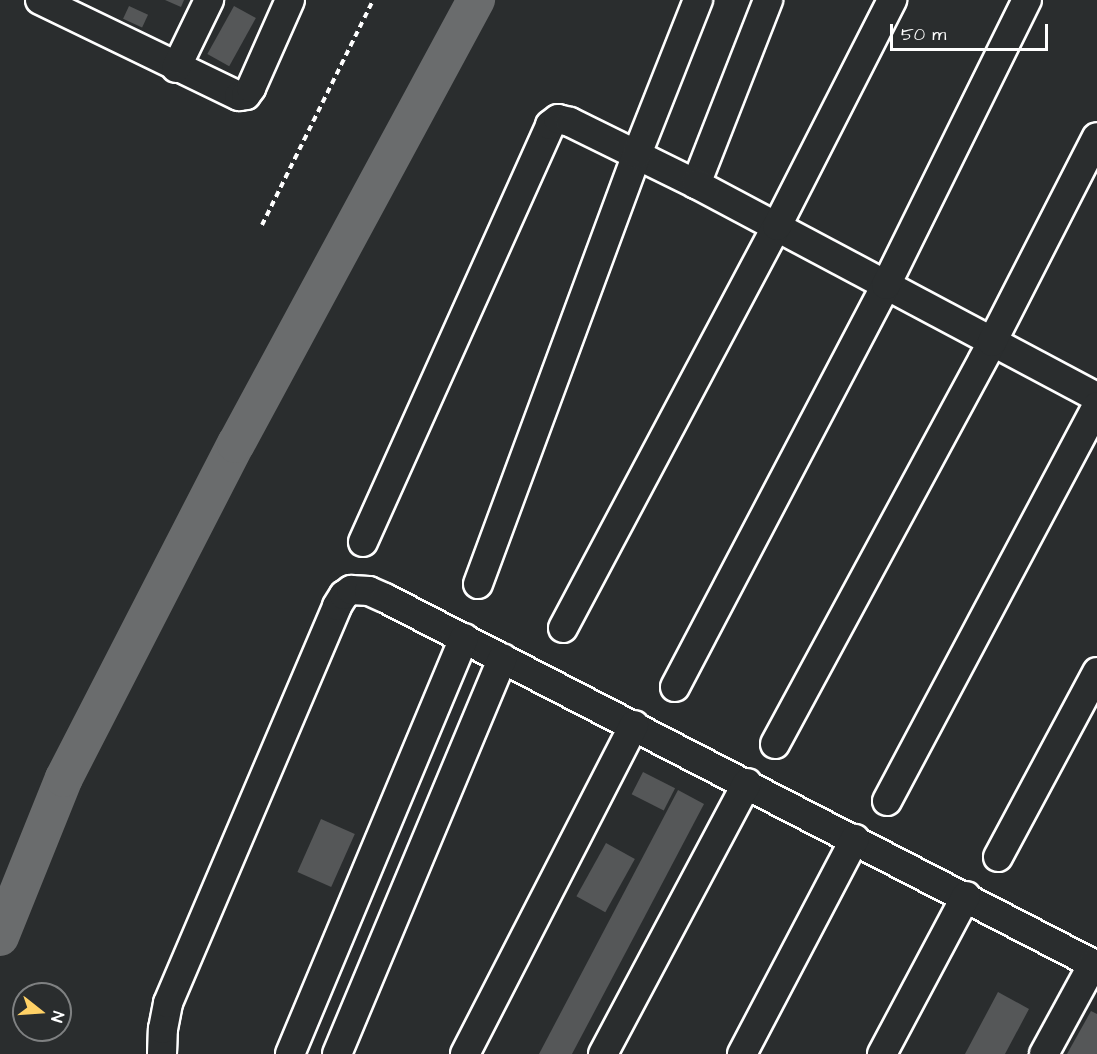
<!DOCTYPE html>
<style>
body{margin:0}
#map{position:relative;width:1097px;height:1054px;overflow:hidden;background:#2a2d2e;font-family:"Architects Daughter",sans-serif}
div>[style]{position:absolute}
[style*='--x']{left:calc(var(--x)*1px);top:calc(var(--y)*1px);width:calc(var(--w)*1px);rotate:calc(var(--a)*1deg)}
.river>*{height:38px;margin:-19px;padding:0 19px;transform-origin:19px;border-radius:19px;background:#6a6c6d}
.building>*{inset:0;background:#555758;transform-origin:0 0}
.path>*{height:4px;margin-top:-2px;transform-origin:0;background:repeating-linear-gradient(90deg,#fff 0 6px,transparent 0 10.5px)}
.roads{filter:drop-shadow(2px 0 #fff) drop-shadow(-2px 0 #fff) drop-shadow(0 2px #fff) drop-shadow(0 -2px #fff)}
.minor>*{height:28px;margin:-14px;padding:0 14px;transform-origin:14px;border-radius:14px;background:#2a2d2e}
span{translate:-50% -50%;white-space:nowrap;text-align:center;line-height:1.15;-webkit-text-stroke:4.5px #2a2d2e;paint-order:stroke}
.north{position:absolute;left:12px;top:982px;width:60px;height:60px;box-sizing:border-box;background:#2a2d2e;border:2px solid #7f8182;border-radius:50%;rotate:107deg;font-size:16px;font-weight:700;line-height:24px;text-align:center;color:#fff}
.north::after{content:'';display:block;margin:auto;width:21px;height:27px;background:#ffd166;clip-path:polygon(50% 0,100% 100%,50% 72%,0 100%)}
.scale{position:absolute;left:890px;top:24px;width:158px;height:27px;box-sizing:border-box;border:3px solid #fff;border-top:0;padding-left:8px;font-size:18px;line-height:21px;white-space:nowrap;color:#fff;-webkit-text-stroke:4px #2a2d2e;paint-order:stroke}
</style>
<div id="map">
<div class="river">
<i style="--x:0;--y:937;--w:171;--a:-68.1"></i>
<i style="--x:64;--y:778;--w:376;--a:-62.8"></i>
<i style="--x:236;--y:444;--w:505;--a:-61.61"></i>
</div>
<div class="building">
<i style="clip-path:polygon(165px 0,184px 0,181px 7px)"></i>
<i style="left:129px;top:6px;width:21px;height:14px;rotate:25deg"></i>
<i style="left:234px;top:6px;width:25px;height:55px;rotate:29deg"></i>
<i style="left:643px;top:772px;width:36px;height:25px;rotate:27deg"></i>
<i style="clip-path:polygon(678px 790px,704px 804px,645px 916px,572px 1054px,539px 1054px)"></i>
<i style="left:321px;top:819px;width:37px;height:58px;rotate:24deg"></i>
<i style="left:606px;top:843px;width:33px;height:61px;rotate:29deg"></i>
<i style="clip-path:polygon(998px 992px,1029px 1009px,1005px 1054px,965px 1054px)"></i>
<i style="clip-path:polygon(1091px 1011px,1097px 1014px,1097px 1054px,1067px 1054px)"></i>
</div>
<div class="path">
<i style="--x:262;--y:225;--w:251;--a:-63.7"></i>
</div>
<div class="roads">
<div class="minor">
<i style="--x:40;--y:0;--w:221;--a:25.8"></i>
<i style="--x:239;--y:96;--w:7;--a:-8"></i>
<i style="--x:246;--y:95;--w:9;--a:-54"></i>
<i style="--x:251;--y:88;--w:96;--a:-66.1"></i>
<i style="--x:176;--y:68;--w:76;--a:-64.1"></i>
<i style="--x:696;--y:184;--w:198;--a:-68.6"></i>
<i style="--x:363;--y:542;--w:457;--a:-65.8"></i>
<i style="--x:550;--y:125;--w:10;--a:-37"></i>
<i style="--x:558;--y:119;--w:12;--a:14"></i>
<i style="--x:570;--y:122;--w:140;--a:26.2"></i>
<i style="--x:696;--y:184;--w:454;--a:28"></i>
<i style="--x:478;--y:584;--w:458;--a:-69.7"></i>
<i style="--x:637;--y:154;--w:166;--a:-68.4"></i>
<i style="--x:563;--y:628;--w:455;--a:-62"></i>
<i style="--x:777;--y:226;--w:254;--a:-63"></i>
<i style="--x:675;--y:687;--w:454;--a:-62.3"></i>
<i style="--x:886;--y:285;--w:318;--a:-63.7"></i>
<i style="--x:775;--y:744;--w:457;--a:-61.6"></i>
<i style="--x:992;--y:342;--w:230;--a:-62.9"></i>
<i style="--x:887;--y:801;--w:447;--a:-62"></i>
<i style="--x:998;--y:857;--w:210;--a:-61.8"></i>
<i style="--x:162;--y:1054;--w:25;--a:-88"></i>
<i style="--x:163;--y:1029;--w:26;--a:-79"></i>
<i style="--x:168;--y:1003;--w:431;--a:-66.9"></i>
<i style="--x:337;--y:606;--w:13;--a:-58"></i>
<i style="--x:344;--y:595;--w:9;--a:-36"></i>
<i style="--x:351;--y:590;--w:18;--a:3"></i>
<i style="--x:369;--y:591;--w:17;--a:24"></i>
<i style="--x:385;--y:598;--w:801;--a:27.33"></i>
<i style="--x:290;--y:1054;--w:451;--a:-67.3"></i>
<i style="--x:337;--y:1054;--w:429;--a:-67.3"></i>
<i style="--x:465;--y:1054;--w:370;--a:-62.8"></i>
<i style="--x:603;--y:1054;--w:307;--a:-62"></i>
<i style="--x:742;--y:1054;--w:243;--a:-62.3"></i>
<i style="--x:882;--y:1054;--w:179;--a:-62"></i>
<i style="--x:1044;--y:1054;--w:102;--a:-61.4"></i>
</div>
</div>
<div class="north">N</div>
<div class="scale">50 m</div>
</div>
